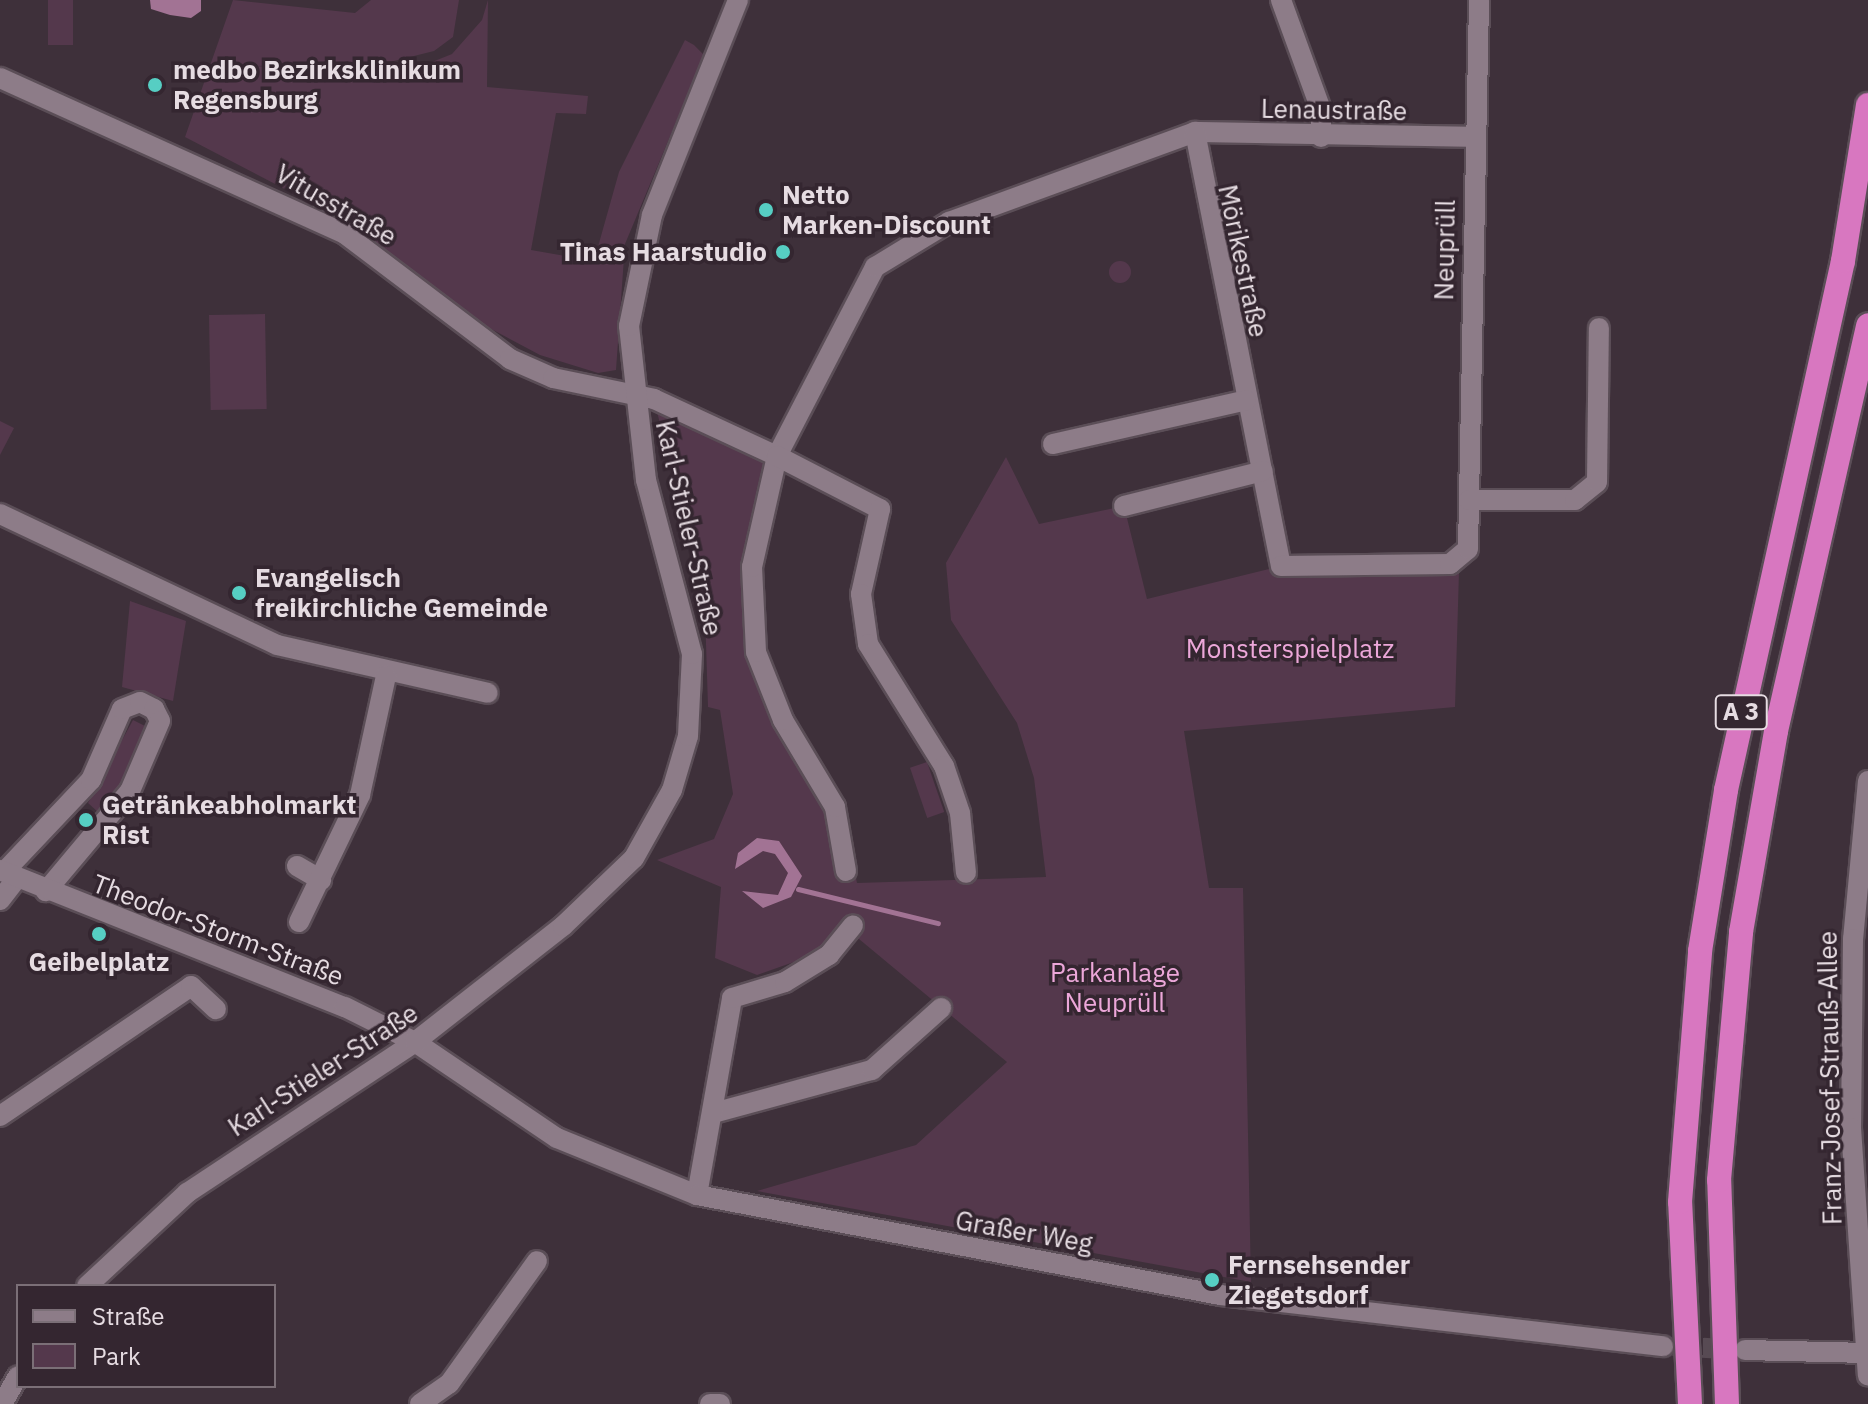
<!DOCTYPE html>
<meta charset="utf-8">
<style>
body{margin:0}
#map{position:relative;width:1868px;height:1404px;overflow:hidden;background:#3e303a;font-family:"IBM Plex Sans",sans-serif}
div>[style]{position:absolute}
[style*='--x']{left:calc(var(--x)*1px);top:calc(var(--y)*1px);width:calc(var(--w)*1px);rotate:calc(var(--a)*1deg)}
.green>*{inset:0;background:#54384c;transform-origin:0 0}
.round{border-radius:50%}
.water>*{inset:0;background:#a27394}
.stream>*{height:5px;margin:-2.5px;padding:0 2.5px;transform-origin:2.5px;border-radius:2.5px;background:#a27394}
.tertiary-tunnel>*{height:20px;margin-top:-10px;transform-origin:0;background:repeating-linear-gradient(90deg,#574a53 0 20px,transparent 0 30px)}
.roads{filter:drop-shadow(2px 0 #5b4e57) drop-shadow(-2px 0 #5b4e57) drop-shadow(0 2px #5b4e57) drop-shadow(0 -2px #5b4e57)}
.minor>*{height:20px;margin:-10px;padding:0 10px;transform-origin:10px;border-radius:10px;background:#8d7c88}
.tertiary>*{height:20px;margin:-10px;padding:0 10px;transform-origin:10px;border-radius:10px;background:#8d7c88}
.motorway>*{height:24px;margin:-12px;padding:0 12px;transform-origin:12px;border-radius:12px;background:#d877c0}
.dots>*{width:22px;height:22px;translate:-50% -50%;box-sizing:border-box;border:4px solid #342630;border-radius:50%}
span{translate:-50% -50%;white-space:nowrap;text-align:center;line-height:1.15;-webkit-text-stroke:7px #342630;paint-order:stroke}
.shield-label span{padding:2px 6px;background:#342630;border:2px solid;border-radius:6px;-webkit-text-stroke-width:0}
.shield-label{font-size:24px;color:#e6dce2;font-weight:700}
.poi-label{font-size:26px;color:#e6dce2;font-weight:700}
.left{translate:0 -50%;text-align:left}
.right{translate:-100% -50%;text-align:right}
.street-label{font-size:26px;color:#e6dce2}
.park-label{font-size:26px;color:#eca7d9}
.legend{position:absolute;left:16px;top:1284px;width:260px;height:104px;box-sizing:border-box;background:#342630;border:2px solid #7b6f77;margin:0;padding:10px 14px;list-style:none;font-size:24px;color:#e6dce2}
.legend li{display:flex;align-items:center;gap:16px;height:40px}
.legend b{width:40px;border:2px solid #7b6f77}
</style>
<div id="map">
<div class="green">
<i style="left:48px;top:0;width:25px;height:45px"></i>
<i style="clip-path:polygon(233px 0,355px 13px,371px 0,459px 0,453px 37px,434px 51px,394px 61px,257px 66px,387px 80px,452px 54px,482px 20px,488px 0,487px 87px,588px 96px,586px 114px,556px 113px,531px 250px,594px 261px,619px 172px,685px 40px,694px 45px,704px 55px,625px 244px,616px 370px,598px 373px,540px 355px,463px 314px,354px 225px,185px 137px)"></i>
<i class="round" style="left:1109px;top:261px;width:22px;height:22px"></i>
<i style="left:265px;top:314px;width:95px;height:56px;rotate:89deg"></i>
<i style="clip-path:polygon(654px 399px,781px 469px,753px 568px,766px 669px,842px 811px,857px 883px,1046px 877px,1034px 778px,1017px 723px,951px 620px,946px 563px,1006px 457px,1039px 524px,1124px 506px,1147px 599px,1281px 566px,1459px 572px,1455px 707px,1184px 731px,1209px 888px,1243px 888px,1251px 1282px,757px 1191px,916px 1145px,1007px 1062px,859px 939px,757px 975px,715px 958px,721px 887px,657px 860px,714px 839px,733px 794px,720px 710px,708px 707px,705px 612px)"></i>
<i style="clip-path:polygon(0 421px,14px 428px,0 455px)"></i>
<i style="clip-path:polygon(130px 601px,186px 621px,173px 701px,122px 687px)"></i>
<i style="clip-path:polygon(133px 720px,147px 727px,118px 793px,99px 813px,88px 803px)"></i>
<i style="left:927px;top:762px;width:53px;height:18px;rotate:71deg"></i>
</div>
<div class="water">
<i style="clip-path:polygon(150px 0,201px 0,201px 11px,191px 18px,170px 15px,151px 9px)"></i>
<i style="clip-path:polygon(757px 838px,779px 841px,802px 876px,791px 897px,763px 908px,742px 891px,778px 895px,788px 873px,775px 854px,763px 851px,735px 869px,738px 853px)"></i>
</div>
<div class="stream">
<i style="--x:798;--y:889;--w:144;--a:13.7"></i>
</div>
<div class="tertiary-tunnel">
<i style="--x:1673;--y:1346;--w:68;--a:3.4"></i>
</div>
<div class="roads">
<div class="minor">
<i style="--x:1281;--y:0;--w:117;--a:70"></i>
<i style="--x:1321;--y:110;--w:27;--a:90"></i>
<i style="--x:0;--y:78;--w:379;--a:24.3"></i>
<i style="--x:345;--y:234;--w:207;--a:37.1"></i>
<i style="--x:510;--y:359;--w:47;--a:23.8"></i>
<i style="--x:553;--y:378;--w:103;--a:11.7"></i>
<i style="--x:654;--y:399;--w:136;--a:24.9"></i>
<i style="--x:777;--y:456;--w:213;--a:-62.6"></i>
<i style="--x:875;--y:267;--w:87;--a:-31.3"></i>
<i style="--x:949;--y:222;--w:262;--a:-20.1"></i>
<i style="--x:1195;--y:132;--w:277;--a:1"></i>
<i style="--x:1195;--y:132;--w:442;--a:78.8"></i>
<i style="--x:1281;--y:566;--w:169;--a:-0.7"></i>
<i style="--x:1450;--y:564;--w:23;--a:-40"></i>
<i style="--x:1468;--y:549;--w:549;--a:-88.85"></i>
<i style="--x:1053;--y:444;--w:198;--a:-12.8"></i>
<i style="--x:1469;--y:500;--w:106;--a:0"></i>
<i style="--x:1575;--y:500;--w:28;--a:-39"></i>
<i style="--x:1597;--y:482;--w:154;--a:-89.3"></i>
<i style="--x:1124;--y:506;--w:143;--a:-14.1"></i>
<i style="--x:0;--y:514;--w:306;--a:25.3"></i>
<i style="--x:277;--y:645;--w:216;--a:12.8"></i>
<i style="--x:297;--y:866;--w:28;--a:30"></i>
<i style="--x:846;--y:871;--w:65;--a:-99.8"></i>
<i style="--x:835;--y:807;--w:101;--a:-120.9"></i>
<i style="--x:783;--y:720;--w:73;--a:-111.7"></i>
<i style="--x:756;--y:652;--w:85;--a:-92.7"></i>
<i style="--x:752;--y:567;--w:114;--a:-77.3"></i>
<i style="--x:777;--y:456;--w:116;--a:27.2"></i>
<i style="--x:880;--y:509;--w:87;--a:102.6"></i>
<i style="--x:861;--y:594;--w:50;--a:82"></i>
<i style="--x:868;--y:644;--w:144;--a:58.1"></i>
<i style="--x:944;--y:766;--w:50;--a:71.2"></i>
<i style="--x:960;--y:813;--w:60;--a:84.3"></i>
<i style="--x:4;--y:872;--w:127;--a:-46.6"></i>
<i style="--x:91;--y:780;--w:77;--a:-66.4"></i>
<i style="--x:122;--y:709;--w:19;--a:-21"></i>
<i style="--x:140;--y:702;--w:16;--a:27"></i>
<i style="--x:154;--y:709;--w:13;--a:63"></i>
<i style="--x:160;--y:721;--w:76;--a:113.2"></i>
<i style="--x:130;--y:791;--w:131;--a:130"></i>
<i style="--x:0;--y:900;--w:28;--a:-52"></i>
<i style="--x:299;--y:922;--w:141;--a:-64.3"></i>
<i style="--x:360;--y:795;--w:122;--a:-77.7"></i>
<i style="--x:717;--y:1112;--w:161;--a:-15.2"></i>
<i style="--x:872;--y:1070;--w:93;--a:-41.9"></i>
<i style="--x:0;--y:1116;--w:231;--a:-34.2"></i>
<i style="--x:191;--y:986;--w:34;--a:43"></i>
<i style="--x:697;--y:1195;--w:200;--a:-79.9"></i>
<i style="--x:732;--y:998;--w:55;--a:-16.8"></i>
<i style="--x:785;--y:982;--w:52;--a:-31.5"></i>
<i style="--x:829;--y:955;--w:38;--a:-51"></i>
<i style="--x:420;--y:1404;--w:35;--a:-35"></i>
<i style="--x:449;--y:1384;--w:151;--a:-54.4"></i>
<i style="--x:710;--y:1404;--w:10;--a:0"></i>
</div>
<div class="tertiary">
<i style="--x:1868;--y:781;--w:159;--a:95.4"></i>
<i style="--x:1853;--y:939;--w:189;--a:90.6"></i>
<i style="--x:1851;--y:1128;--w:248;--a:86.1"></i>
<i style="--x:0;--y:870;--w:371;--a:21.7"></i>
<i style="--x:345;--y:1007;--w:78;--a:26.6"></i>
<i style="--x:415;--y:1042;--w:171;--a:34.1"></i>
<i style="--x:557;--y:1138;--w:151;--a:22.2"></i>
<i style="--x:697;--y:1195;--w:532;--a:10.82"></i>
<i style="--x:1220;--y:1295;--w:446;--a:6.6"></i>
<i style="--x:87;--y:1286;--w:137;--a:-42.9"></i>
<i style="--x:187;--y:1193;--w:273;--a:-33.5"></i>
<i style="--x:415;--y:1042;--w:188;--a:-38.1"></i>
<i style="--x:563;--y:926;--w:98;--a:-43.8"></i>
<i style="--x:634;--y:858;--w:78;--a:-60.8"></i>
<i style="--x:672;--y:790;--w:56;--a:-73.5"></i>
<i style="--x:688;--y:736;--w:82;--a:-87.2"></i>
<i style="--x:692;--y:654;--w:180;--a:-104.8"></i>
<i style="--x:646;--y:480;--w:155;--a:-96.3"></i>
<i style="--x:629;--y:326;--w:113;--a:-78.3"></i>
<i style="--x:652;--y:215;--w:232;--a:-68.2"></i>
<i style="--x:1745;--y:1350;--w:123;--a:1.4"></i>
<i style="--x:2;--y:1404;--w:32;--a:-60"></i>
</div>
<div class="motorway">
<i style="--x:1690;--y:1404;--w:202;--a:-92.8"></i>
<i style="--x:1680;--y:1202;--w:252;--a:-85.4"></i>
<i style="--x:1700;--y:951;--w:163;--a:-80.8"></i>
<i style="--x:1726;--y:790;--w:542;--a:-77.53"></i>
<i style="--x:1843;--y:261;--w:158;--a:-80.9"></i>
<i style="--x:1727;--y:1404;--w:224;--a:-92"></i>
<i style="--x:1719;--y:1180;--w:249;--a:-84.9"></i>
<i style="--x:1741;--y:932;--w:204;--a:-80.1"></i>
<i style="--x:1776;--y:731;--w:416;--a:-77.2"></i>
</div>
</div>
<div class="dots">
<i style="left:155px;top:85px;background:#56cec3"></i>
<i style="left:766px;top:210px;background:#56cec3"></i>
<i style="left:783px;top:252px;background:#56cec3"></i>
<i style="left:239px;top:593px;background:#56cec3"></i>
<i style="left:86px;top:820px;background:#56cec3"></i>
<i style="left:99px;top:934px;background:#56cec3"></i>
<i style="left:1212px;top:1280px;background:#56cec3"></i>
</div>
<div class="shield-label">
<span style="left:1741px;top:712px">A 3</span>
</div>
<div class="poi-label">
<span class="left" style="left:173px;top:85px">medbo Bezirksklinikum<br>Regensburg</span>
<span class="left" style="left:782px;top:210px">Netto<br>Marken-Discount</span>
<span class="right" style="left:767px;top:252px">Tinas Haarstudio</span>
<span class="left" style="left:255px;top:593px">Evangelisch<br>freikirchliche Gemeinde</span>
<span class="left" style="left:102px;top:820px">Getränkeabholmarkt<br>Rist</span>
<span style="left:99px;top:962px">Geibelplatz</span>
<span class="left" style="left:1228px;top:1280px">Fernsehsender<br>Ziegetsdorf</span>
</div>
<div class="street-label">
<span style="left:1334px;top:110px;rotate:1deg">Lenaustraße</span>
<span style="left:336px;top:205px;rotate:30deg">Vitusstraße</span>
<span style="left:1445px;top:250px;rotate:-89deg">Neuprüll</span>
<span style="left:1243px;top:261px;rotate:78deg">Mörikestraße</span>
<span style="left:689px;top:528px;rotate:77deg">Karl-Stieler-Straße</span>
<span style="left:218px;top:930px;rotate:21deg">Theodor-Storm-Straße</span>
<span style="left:323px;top:1070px;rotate:-33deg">Karl-Stieler-Straße</span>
<span style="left:1830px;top:1078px;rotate:-91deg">Franz-Josef-Strauß-Allee</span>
<span style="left:1024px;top:1232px;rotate:10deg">Graßer Weg</span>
</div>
<div class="park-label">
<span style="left:1290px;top:649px">Monsterspielplatz</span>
<span style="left:1115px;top:988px">Parkanlage<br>Neuprüll</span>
</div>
<ul class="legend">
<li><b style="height:10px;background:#8d7c88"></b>Straße</li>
<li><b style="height:22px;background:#54384c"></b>Park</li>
</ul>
</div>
